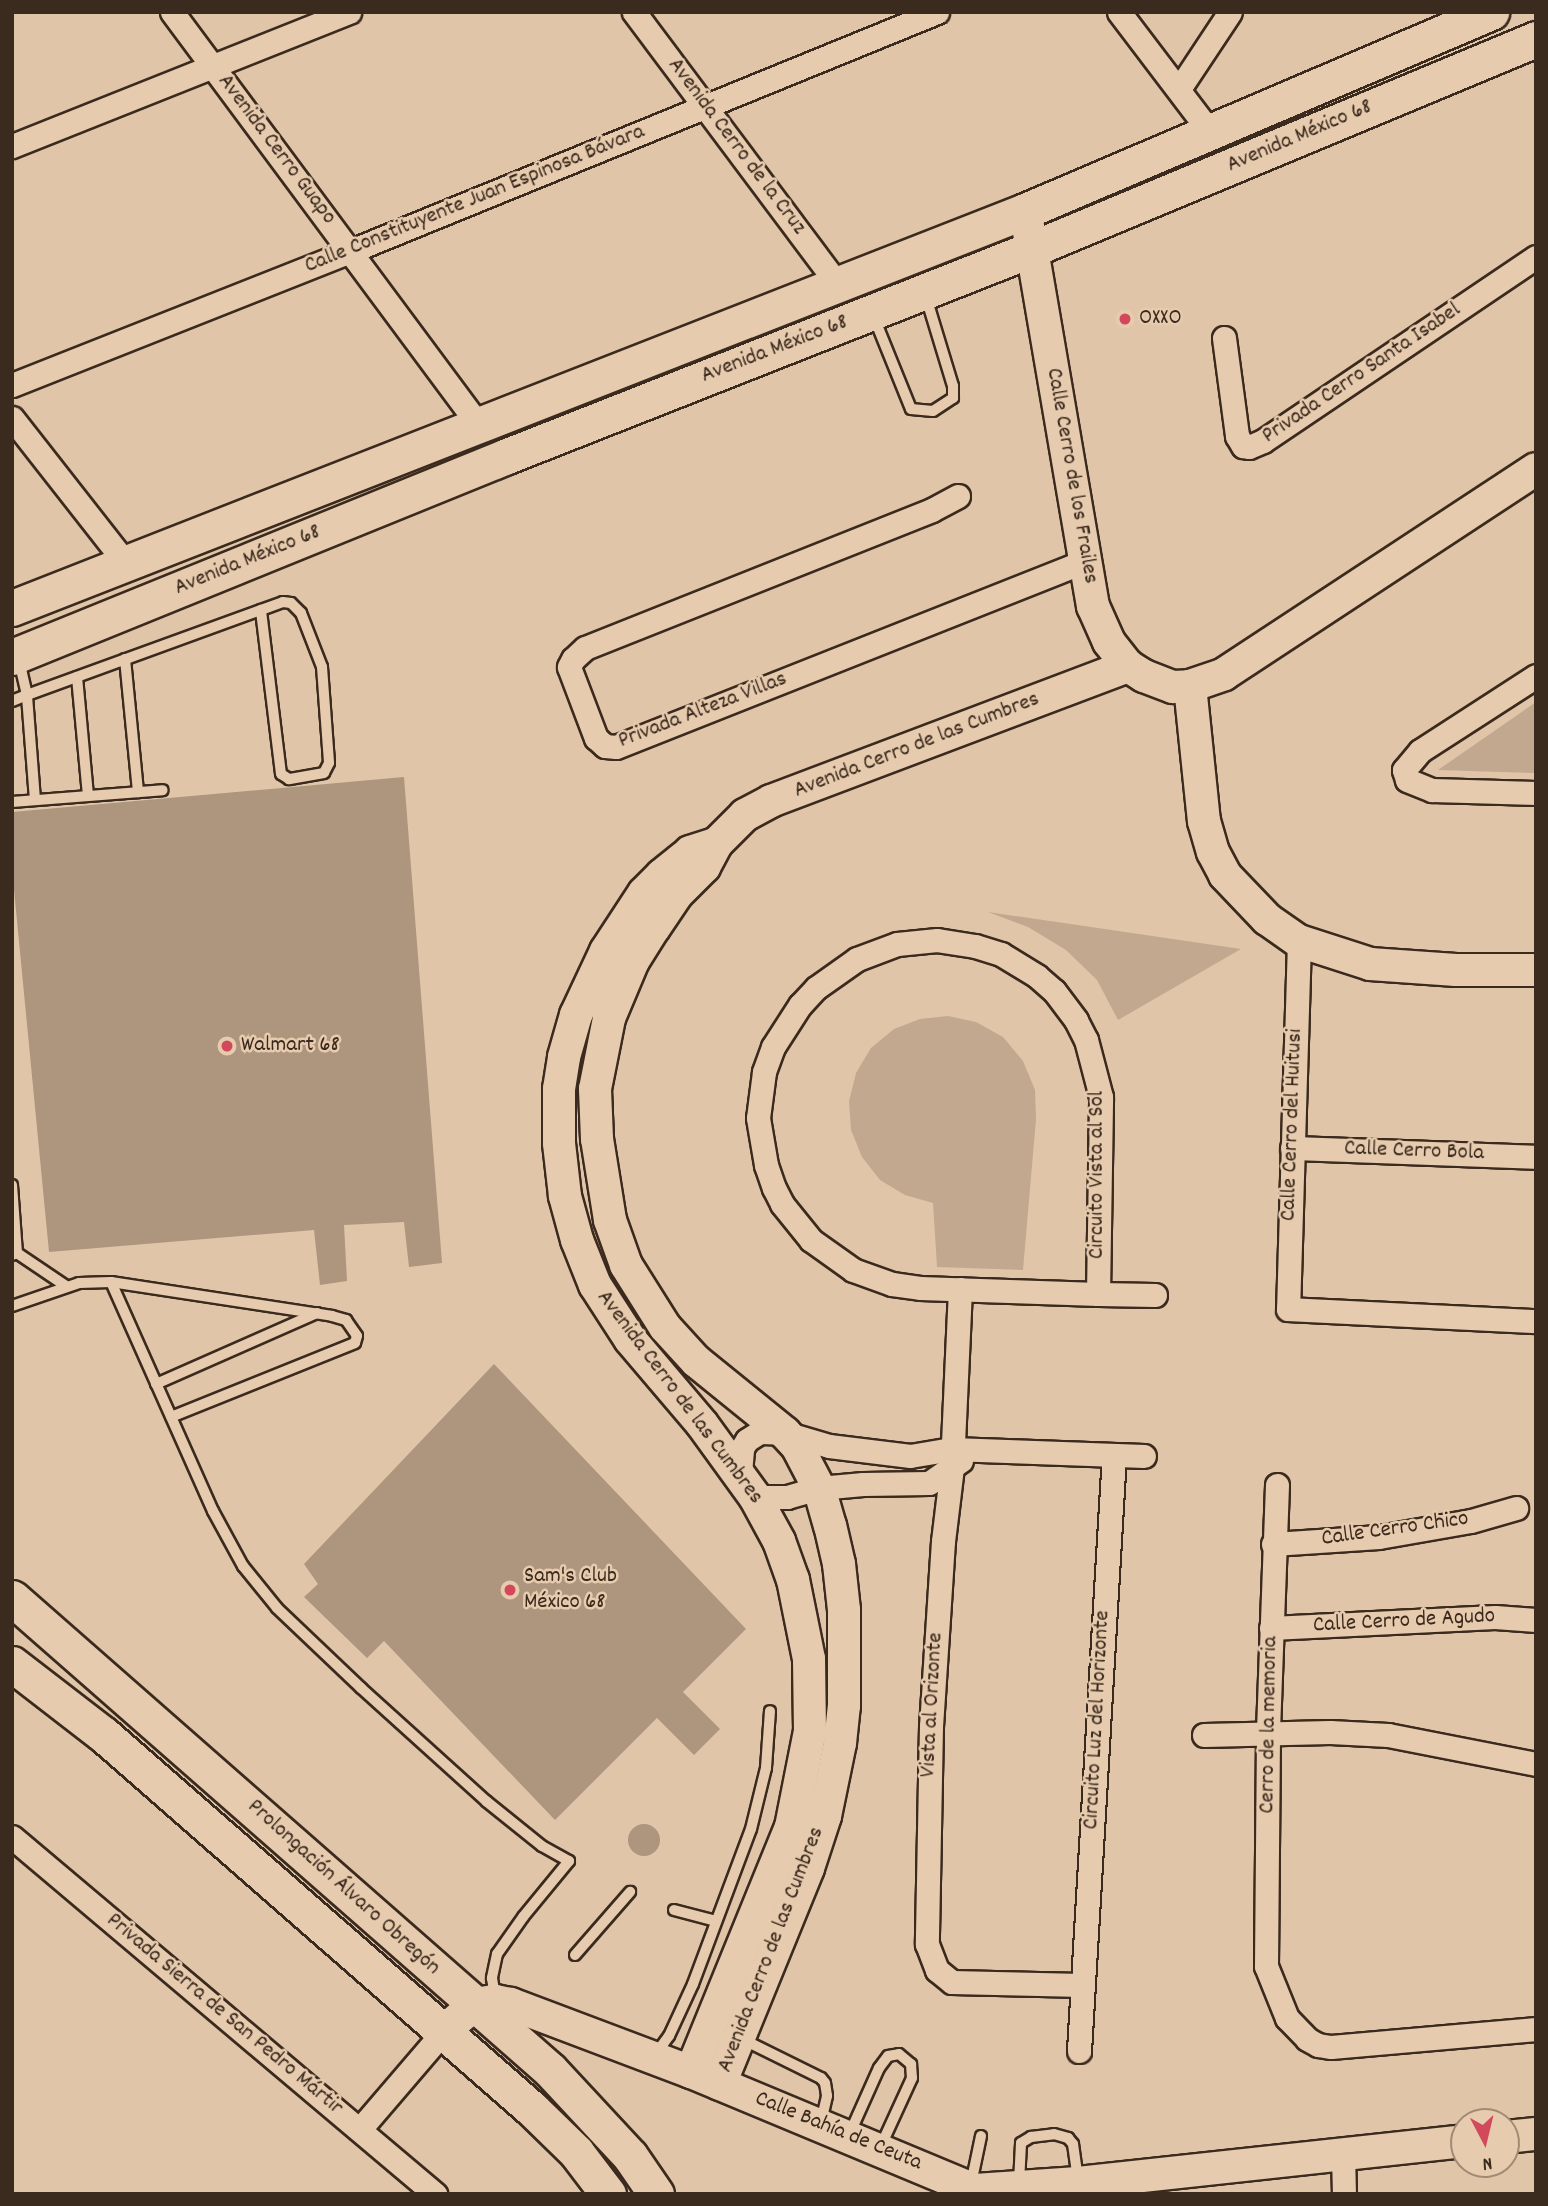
<!DOCTYPE html>
<meta charset="utf-8">
<style>
body{margin:0}
#map{position:relative;width:1548px;height:2206px;overflow:hidden;background:#e0c5a8;font-family:Dekko,sans-serif}
div>[style]{position:absolute}
[style*='--x']{left:calc(var(--x)*1px);top:calc(var(--y)*1px);width:calc(var(--w)*1px);rotate:calc(var(--a)*1deg)}
.green>*{inset:0;background:#c2a88f}
.building>*{inset:0;background:#ad957e}
.round{border-radius:50%}
.roads{filter:drop-shadow(2px 0 #3b2a1e) drop-shadow(-2px 0 #3b2a1e) drop-shadow(0 2px #3b2a1e) drop-shadow(0 -2px #3b2a1e)}
.lane>*{height:10px;margin:-5px;padding:0 5px;transform-origin:5px;border-radius:5px;background:#e7cbae}
.street>*{height:23px;margin:-11.5px;padding:0 11.5px;transform-origin:11.5px;border-radius:11.5px;background:#e7cbae}
.secondary>*{height:32px;margin:-16px;padding:0 16px;transform-origin:16px;border-radius:16px;background:#e7cbae}
.primary>*{height:35px;margin:-17.5px;padding:0 17.5px;transform-origin:17.5px;border-radius:17.5px;background:#e7cbae}
.dots>*{width:19px;height:19px;translate:-50% -50%;box-sizing:border-box;border:4px solid #e7cbae;border-radius:50%}
span{translate:-50% -50%;white-space:nowrap;text-align:center;line-height:1.15;-webkit-text-stroke:5px #e7cbae;paint-order:stroke}
.street-label{font-size:23px;color:#3b2a1e}
.poi-label{font-size:23px;color:#3b2a1e}
.left{translate:0 -50%;text-align:left}
.frame{position:absolute;inset:0;border:14px solid #3b2a1e;pointer-events:none}
.north{position:absolute;left:1450px;top:2108px;width:70px;height:70px;box-sizing:border-box;background:#e7cbae;border:2px solid #a28b74;border-radius:50%;rotate:173deg;font-size:19px;font-weight:700;line-height:28px;text-align:center;color:#3b2a1e}
.north::after{content:'';display:block;margin:auto;width:24px;height:32px;background:#d1495b;clip-path:polygon(50% 0,100% 100%,50% 72%,0 100%)}
</style>
<div id="map">
<div class="green">
<i style="clip-path:polygon(1536px 702px,1536px 773px,1438px 770px)"></i>
<i style="clip-path:polygon(988px 912px,1241px 949px,1118px 1020px,1097px 980px,1066px 950px,1028px 927px)"></i>
<i style="clip-path:polygon(948px 1016px,976px 1022px,1003px 1037px,1023px 1061px,1035px 1090px,1036px 1119px,1023px 1270px,937px 1267px,933px 1203px,905px 1195px,880px 1180px,862px 1157px,851px 1130px,849px 1101px,856px 1073px,871px 1048px,894px 1029px,920px 1019px)"></i>
</div>
<div class="building">
<i style="clip-path:polygon(404px 777px,442px 1263px,409px 1267px,404px 1222px,344px 1225px,347px 1281px,320px 1285px,314px 1230px,49px 1252px,12px 869px,12px 812px)"></i>
<i style="clip-path:polygon(494px 1364px,746px 1629px,683px 1692px,720px 1729px,694px 1755px,657px 1718px,555px 1820px,384px 1641px,367px 1658px,304px 1597px,318px 1584px,304px 1564px)"></i>
<i class="round" style="left:628px;top:1824px;width:32px;height:32px"></i>
</div>
<div class="roads">
<div class="lane">
<i style="--x:873;--y:315;--w:101;--a:68"></i>
<i style="--x:911;--y:409;--w:22;--a:5"></i>
<i style="--x:933;--y:411;--w:24;--a:-33"></i>
<i style="--x:953;--y:398;--w:12;--a:-90"></i>
<i style="--x:953;--y:386;--w:93;--a:-106.9"></i>
<i style="--x:125;--y:659;--w:134;--a:84.4"></i>
<i style="--x:77;--y:677;--w:119;--a:84.7"></i>
<i style="--x:12;--y:701;--w:16;--a:-22"></i>
<i style="--x:27;--y:695;--w:37;--a:-103"></i>
<i style="--x:35;--y:800;--w:105;--a:-94.4"></i>
<i style="--x:27;--y:695;--w:249;--a:-20"></i>
<i style="--x:261;--y:610;--w:23;--a:-20"></i>
<i style="--x:283;--y:602;--w:8;--a:7"></i>
<i style="--x:291;--y:603;--w:14;--a:45"></i>
<i style="--x:301;--y:613;--w:58;--a:68.7"></i>
<i style="--x:322;--y:667;--w:96;--a:85.8"></i>
<i style="--x:329;--y:763;--w:11;--a:117"></i>
<i style="--x:324;--y:773;--w:36;--a:170"></i>
<i style="--x:289;--y:779;--w:9;--a:-148"></i>
<i style="--x:281;--y:774;--w:165;--a:-97"></i>
<i style="--x:12;--y:802;--w:151;--a:-4.5"></i>
<i style="--x:12;--y:1185;--w:68;--a:85.8"></i>
<i style="--x:17;--y:1253;--w:5;--a:158"></i>
<i style="--x:17;--y:1253;--w:59;--a:34"></i>
<i style="--x:111;--y:1282;--w:224;--a:8.7"></i>
<i style="--x:332;--y:1316;--w:15;--a:16"></i>
<i style="--x:346;--y:1320;--w:19;--a:55"></i>
<i style="--x:357;--y:1336;--w:7;--a:106"></i>
<i style="--x:355;--y:1343;--w:198;--a:158.1"></i>
<i style="--x:12;--y:1306;--w:71;--a:-18.9"></i>
<i style="--x:79;--y:1283;--w:32;--a:-2"></i>
<i style="--x:111;--y:1282;--w:251;--a:66"></i>
<i style="--x:213;--y:1511;--w:63;--a:61.4"></i>
<i style="--x:243;--y:1566;--w:54;--a:51"></i>
<i style="--x:277;--y:1608;--w:116;--a:43.6"></i>
<i style="--x:361;--y:1688;--w:169;--a:42.1"></i>
<i style="--x:486;--y:1801;--w:72;--a:38.8"></i>
<i style="--x:542;--y:1846;--w:31;--a:29"></i>
<i style="--x:569;--y:1861;--w:72;--a:129.4"></i>
<i style="--x:523;--y:1917;--w:45;--a:125.1"></i>
<i style="--x:497;--y:1954;--w:25;--a:102"></i>
<i style="--x:492;--y:1978;--w:20;--a:81"></i>
<i style="--x:156;--y:1384;--w:176;--a:-23.8"></i>
<i style="--x:674;--y:1910;--w:43;--a:14.7"></i>
<i style="--x:575;--y:1955;--w:84;--a:-48.9"></i>
<i style="--x:742;--y:2039;--w:88;--a:26.3"></i>
<i style="--x:821;--y:2078;--w:6;--a:51"></i>
<i style="--x:825;--y:2083;--w:13;--a:81"></i>
<i style="--x:827;--y:2096;--w:26;--a:103"></i>
<i style="--x:655;--y:2055;--w:24;--a:-54"></i>
<i style="--x:669;--y:2036;--w:57;--a:-65.2"></i>
<i style="--x:693;--y:1984;--w:165;--a:-69.5"></i>
<i style="--x:751;--y:1829;--w:63;--a:-76.2"></i>
<i style="--x:766;--y:1768;--w:57;--a:-86"></i>
<i style="--x:849;--y:2135;--w:73;--a:-65.9"></i>
<i style="--x:879;--y:2068;--w:15;--a:-53"></i>
<i style="--x:888;--y:2056;--w:11;--a:-10"></i>
<i style="--x:899;--y:2054;--w:16;--a:40"></i>
<i style="--x:911;--y:2064;--w:14;--a:86"></i>
<i style="--x:912;--y:2078;--w:77;--a:114.6"></i>
<i style="--x:1019;--y:2183;--w:40;--a:-87.1"></i>
<i style="--x:1021;--y:2143;--w:12;--a:-31"></i>
<i style="--x:1031;--y:2137;--w:23;--a:-7"></i>
<i style="--x:1054;--y:2134;--w:15;--a:16"></i>
<i style="--x:1068;--y:2138;--w:8;--a:50"></i>
<i style="--x:1073;--y:2144;--w:36;--a:82"></i>
<i style="--x:971;--y:2184;--w:49;--a:-78.2"></i>
</div>
<div class="street">
<i style="--x:172;--y:12;--w:513;--a:53.4"></i>
<i style="--x:634;--y:12;--w:339;--a:53.2"></i>
<i style="--x:1119;--y:12;--w:151;--a:52.8"></i>
<i style="--x:1179;--y:89;--w:92;--a:-56.5"></i>
<i style="--x:12;--y:146;--w:363;--a:-21.7"></i>
<i style="--x:1224;--y:338;--w:99;--a:82.4"></i>
<i style="--x:1237;--y:436;--w:12;--a:59"></i>
<i style="--x:1243;--y:446;--w:6;--a:9"></i>
<i style="--x:1249;--y:447;--w:15;--a:-23"></i>
<i style="--x:1263;--y:441;--w:329;--a:-34"></i>
<i style="--x:12;--y:385;--w:365;--a:-21.6"></i>
<i style="--x:351;--y:251;--w:633;--a:-22.19"></i>
<i style="--x:12;--y:418;--w:183;--a:51.9"></i>
<i style="--x:958;--y:496;--w:30;--a:152"></i>
<i style="--x:932;--y:510;--w:373;--a:158.3"></i>
<i style="--x:585;--y:648;--w:16;--a:137"></i>
<i style="--x:573;--y:659;--w:9;--a:117"></i>
<i style="--x:569;--y:667;--w:76;--a:69.2"></i>
<i style="--x:596;--y:738;--w:12;--a:42"></i>
<i style="--x:605;--y:746;--w:11;--a:5"></i>
<i style="--x:616;--y:747;--w:505;--a:-21.63"></i>
<i style="--x:1536;--y:676;--w:138;--a:147.1"></i>
<i style="--x:1420;--y:751;--w:25;--a:130"></i>
<i style="--x:1404;--y:770;--w:10;--a:73"></i>
<i style="--x:1407;--y:780;--w:27;--a:22"></i>
<i style="--x:1432;--y:790;--w:104;--a:1.7"></i>
<i style="--x:1299;--y:941;--w:368;--a:91.7"></i>
<i style="--x:1288;--y:1309;--w:248;--a:2.8"></i>
<i style="--x:1292;--y:1148;--w:244;--a:2.1"></i>
<i style="--x:960;--y:1289;--w:178;--a:92.6"></i>
<i style="--x:952;--y:1467;--w:75;--a:96.9"></i>
<i style="--x:943;--y:1541;--w:185;--a:93.7"></i>
<i style="--x:931;--y:1726;--w:218;--a:91.1"></i>
<i style="--x:927;--y:1944;--w:28;--a:69"></i>
<i style="--x:937;--y:1970;--w:19;--a:39"></i>
<i style="--x:952;--y:1982;--w:130;--a:1.3"></i>
<i style="--x:1098;--y:1294;--w:197;--a:-89.1"></i>
<i style="--x:1101;--y:1097;--w:59;--a:-104.7"></i>
<i style="--x:1086;--y:1040;--w:22;--a:-117"></i>
<i style="--x:1076;--y:1020;--w:36;--a:-127"></i>
<i style="--x:1054;--y:991;--w:23;--a:-139"></i>
<i style="--x:1037;--y:976;--w:42;--a:-148.6"></i>
<i style="--x:1001;--y:954;--w:27;--a:-163"></i>
<i style="--x:975;--y:946;--w:38;--a:-171"></i>
<i style="--x:937;--y:940;--w:40;--a:174.3"></i>
<i style="--x:897;--y:944;--w:43;--a:159.4"></i>
<i style="--x:857;--y:959;--w:50;--a:144.7"></i>
<i style="--x:816;--y:988;--w:23;--a:133"></i>
<i style="--x:800;--y:1005;--w:50;--a:122.7"></i>
<i style="--x:773;--y:1047;--w:27;--a:110"></i>
<i style="--x:764;--y:1072;--w:46;--a:97.4"></i>
<i style="--x:758;--y:1118;--w:48;--a:80.3"></i>
<i style="--x:766;--y:1165;--w:24;--a:71"></i>
<i style="--x:774;--y:1188;--w:18;--a:63"></i>
<i style="--x:782;--y:1204;--w:46;--a:51.1"></i>
<i style="--x:811;--y:1240;--w:52;--a:35.5"></i>
<i style="--x:853;--y:1270;--w:41;--a:19.7"></i>
<i style="--x:892;--y:1284;--w:28;--a:8"></i>
<i style="--x:920;--y:1288;--w:178;--a:1.9"></i>
<i style="--x:1098;--y:1294;--w:57;--a:1"></i>
<i style="--x:740;--y:1473;--w:25;--a:-85"></i>
<i style="--x:742;--y:1448;--w:9;--a:-58"></i>
<i style="--x:747;--y:1440;--w:15;--a:-32"></i>
<i style="--x:760;--y:1432;--w:25;--a:2"></i>
<i style="--x:785;--y:1433;--w:46;--a:16.5"></i>
<i style="--x:829;--y:1446;--w:82;--a:7"></i>
<i style="--x:910;--y:1456;--w:43;--a:-9.5"></i>
<i style="--x:952;--y:1449;--w:192;--a:2.1"></i>
<i style="--x:1277;--y:1485;--w:250;--a:92.1"></i>
<i style="--x:1268;--y:1735;--w:231;--a:90.5"></i>
<i style="--x:1266;--y:1966;--w:56;--a:68"></i>
<i style="--x:1287;--y:2018;--w:29;--a:46"></i>
<i style="--x:1307;--y:2039;--w:13;--a:29"></i>
<i style="--x:1318;--y:2045;--w:13;--a:9"></i>
<i style="--x:1331;--y:2047;--w:206;--a:-5"></i>
<i style="--x:755;--y:1497;--w:32;--a:0"></i>
<i style="--x:787;--y:1497;--w:33;--a:-16"></i>
<i style="--x:819;--y:1488;--w:44;--a:-5.2"></i>
<i style="--x:863;--y:1484;--w:66;--a:-0.9"></i>
<i style="--x:929;--y:1483;--w:39;--a:-35"></i>
<i style="--x:1273;--y:1544;--w:106;--a:-3.8"></i>
<i style="--x:1379;--y:1537;--w:93;--a:-9.9"></i>
<i style="--x:1471;--y:1521;--w:47;--a:-16.1"></i>
<i style="--x:1271;--y:1628;--w:224;--a:-2.8"></i>
<i style="--x:1495;--y:1617;--w:41;--a:4.2"></i>
<i style="--x:1204;--y:1735;--w:126;--a:-1.4"></i>
<i style="--x:1330;--y:1732;--w:58;--a:3"></i>
<i style="--x:1388;--y:1735;--w:151;--a:11.1"></i>
<i style="--x:12;--y:1837;--w:554;--a:40.16"></i>
<i style="--x:1079;--y:2051;--w:597;--a:-86.64"></i>
<i style="--x:360;--y:2129;--w:128;--a:-49.4"></i>
<i style="--x:1343;--y:2154;--w:40;--a:88.6"></i>
</div>
<div class="secondary">
<i style="--x:1028;--y:226;--w:386;--a:80.3"></i>
<i style="--x:1093;--y:606;--w:39;--a:66"></i>
<i style="--x:1109;--y:642;--w:31;--a:52"></i>
<i style="--x:1128;--y:666;--w:19;--a:32"></i>
<i style="--x:1144;--y:676;--w:31;--a:21"></i>
<i style="--x:1173;--y:687;--w:17;--a:-3"></i>
<i style="--x:1190;--y:686;--w:36;--a:-19"></i>
<i style="--x:1224;--y:674;--w:373;--a:-33.3"></i>
<i style="--x:1190;--y:686;--w:136;--a:84.1"></i>
<i style="--x:1204;--y:821;--w:32;--a:74"></i>
<i style="--x:1213;--y:852;--w:26;--a:62"></i>
<i style="--x:1225;--y:875;--w:61;--a:46.3"></i>
<i style="--x:1267;--y:919;--w:39;--a:35"></i>
<i style="--x:1299;--y:941;--w:75;--a:17.9"></i>
<i style="--x:1370;--y:964;--w:86;--a:4"></i>
<i style="--x:1456;--y:970;--w:80;--a:0"></i>
<i style="--x:443;--y:2032;--w:43;--a:-41.2"></i>
<i style="--x:475;--y:2004;--w:20;--a:-9"></i>
<i style="--x:495;--y:2001;--w:16;--a:11"></i>
<i style="--x:511;--y:2004;--w:192;--a:20.7"></i>
<i style="--x:691;--y:2072;--w:308;--a:22.6"></i>
<i style="--x:975;--y:2190;--w:103;--a:-3.9"></i>
<i style="--x:1078;--y:2183;--w:388;--a:-6.2"></i>
<i style="--x:691;--y:2072;--w:265;--a:-67.8"></i>
<i style="--x:791;--y:1827;--w:98;--a:-78.8"></i>
<i style="--x:810;--y:1731;--w:72;--a:-90.8"></i>
<i style="--x:809;--y:1659;--w:81;--a:-101.4"></i>
<i style="--x:793;--y:1580;--w:41;--a:-109.7"></i>
<i style="--x:779;--y:1541;--w:50;--a:-118.6"></i>
<i style="--x:755;--y:1497;--w:90;--a:-126"></i>
<i style="--x:702;--y:1424;--w:111;--a:-130.3"></i>
<i style="--x:630;--y:1339;--w:64;--a:-122.9"></i>
<i style="--x:595;--y:1285;--w:48;--a:-111.8"></i>
<i style="--x:577;--y:1240;--w:46;--a:-105.3"></i>
<i style="--x:565;--y:1196;--w:53;--a:-96.5"></i>
<i style="--x:559;--y:1143;--w:54;--a:-90"></i>
<i style="--x:559;--y:1089;--w:32;--a:-81"></i>
<i style="--x:564;--y:1057;--w:44;--a:-74.1"></i>
<i style="--x:576;--y:1015;--w:71;--a:-64.9"></i>
<i style="--x:606;--y:951;--w:69;--a:-56.8"></i>
<i style="--x:644;--y:893;--w:25;--a:-45"></i>
<i style="--x:662;--y:875;--w:36;--a:-39"></i>
<i style="--x:690;--y:852;--w:28;--a:-18"></i>
<i style="--x:720;--y:2084;--w:233;--a:-67.8"></i>
<i style="--x:808;--y:1868;--w:55;--a:-71.9"></i>
<i style="--x:825;--y:1816;--w:75;--a:-78.4"></i>
<i style="--x:840;--y:1743;--w:37;--a:-84"></i>
<i style="--x:844;--y:1706;--w:96;--a:-90"></i>
<i style="--x:844;--y:1610;--w:46;--a:-96.2"></i>
<i style="--x:839;--y:1564;--w:39;--a:-103"></i>
<i style="--x:830;--y:1526;--w:40;--a:-106"></i>
<i style="--x:819;--y:1488;--w:47;--a:-117.6"></i>
<i style="--x:797;--y:1446;--w:18;--a:-133"></i>
<i style="--x:785;--y:1433;--w:114;--a:-141"></i>
<i style="--x:696;--y:1361;--w:46;--a:-132.4"></i>
<i style="--x:665;--y:1327;--w:73;--a:-122.2"></i>
<i style="--x:626;--y:1265;--w:48;--a:-109.6"></i>
<i style="--x:610;--y:1220;--w:82;--a:-99.1"></i>
<i style="--x:597;--y:1139;--w:50;--a:-92.3"></i>
<i style="--x:595;--y:1089;--w:72;--a:-78.8"></i>
<i style="--x:609;--y:1018;--w:62;--a:-67.2"></i>
<i style="--x:633;--y:961;--w:39;--a:-58"></i>
<i style="--x:654;--y:928;--w:40;--a:-56"></i>
<i style="--x:676;--y:895;--w:40;--a:-45"></i>
<i style="--x:704;--y:867;--w:27;--a:-62"></i>
<i style="--x:717;--y:843;--w:40;--a:-45"></i>
<i style="--x:745;--y:815;--w:30;--a:-28"></i>
<i style="--x:771;--y:801;--w:382;--a:-20.7"></i>
<i style="--x:1506;--y:2137;--w:30;--a:-6"></i>
</div>
<div class="primary">
<i style="--x:12;--y:608;--w:1088;--a:-21.4"></i>
<i style="--x:1025;--y:211;--w:507;--a:-23.12"></i>
<i style="--x:12;--y:657;--w:534;--a:-22.1"></i>
<i style="--x:507;--y:456;--w:564;--a:-21.52"></i>
<i style="--x:1032;--y:249;--w:546;--a:-22.62"></i>
<i style="--x:12;--y:1598;--w:716;--a:41.26"></i>
<i style="--x:550;--y:2070;--w:117;--a:47.1"></i>
<i style="--x:630;--y:2156;--w:46;--a:55.6"></i>
<i style="--x:12;--y:1664;--w:116;--a:37.7"></i>
<i style="--x:104;--y:1735;--w:568;--a:41.15"></i>
<i style="--x:532;--y:2109;--w:62;--a:44.3"></i>
<i style="--x:576;--y:2152;--w:53;--a:52.7"></i>
</div>
</div>
<div class="dots">
<i style="left:1125px;top:319px;background:#d1495b"></i>
<i style="left:227px;top:1046px;background:#d1495b"></i>
<i style="left:510px;top:1590px;background:#d1495b"></i>
</div>
<div class="street-label">
<span style="left:1300px;top:137px;rotate:-23deg">Avenida México 68</span>
<span style="left:736px;top:147px;rotate:53deg">Avenida Cerro de la Cruz</span>
<span style="left:276px;top:150px;rotate:53deg">Avenida Cerro Guapo</span>
<span style="left:475px;top:200px;rotate:-22deg">Calle Constituyente Juan Espinosa Bávara</span>
<span style="left:775px;top:350px;rotate:-21deg">Avenida México 68</span>
<span style="left:1362px;top:374px;rotate:-34deg">Privada Cerro Santa Isabel</span>
<span style="left:1071px;top:476px;rotate:80deg">Calle Cerro de los Frailes</span>
<span style="left:248px;top:561px;rotate:-22deg">Avenida México 68</span>
<span style="left:703px;top:711px;rotate:-21deg">Privada Alteza Villas</span>
<span style="left:917px;top:746px;rotate:-21deg">Avenida Cerro de las Cumbres</span>
<span style="left:1293px;top:1125px;rotate:-88deg">Calle Cerro del Huitusi</span>
<span style="left:1414px;top:1152px;rotate:2deg">Calle Cerro Bola</span>
<span style="left:1098px;top:1175px;rotate:-90deg">Circuito Vista al Sol</span>
<span style="left:679px;top:1398px;rotate:53deg">Avenida Cerro de las Cumbres</span>
<span style="left:1395px;top:1530px;rotate:-8deg">Calle Cerro Chico</span>
<span style="left:1404px;top:1622px;rotate:-3deg">Calle Cerro de Agudo</span>
<span style="left:933px;top:1705px;rotate:-87deg">Vista al Orizonte</span>
<span style="left:1098px;top:1720px;rotate:-87deg">Circuito Luz del Horizonte</span>
<span style="left:1270px;top:1725px;rotate:-89deg">Cerro de la memoria</span>
<span style="left:343px;top:1888px;rotate:42deg">Prolongación Álvaro Obregón</span>
<span style="left:772px;top:1950px;rotate:-69deg">Avenida Cerro de las Cumbres</span>
<span style="left:224px;top:2015px;rotate:40deg">Privada Sierra de San Pedro Mártir</span>
<span style="left:838px;top:2132px;rotate:22deg">Calle Bahía de Ceuta</span>
</div>
<div class="poi-label">
<span class="left" style="left:1139px;top:319px">OXXO</span>
<span class="left" style="left:241px;top:1046px">Walmart 68</span>
<span class="left" style="left:524px;top:1590px">Sam's Club<br>México 68</span>
</div>
<div class="frame"></div>
<div class="north">N</div>
</div>
